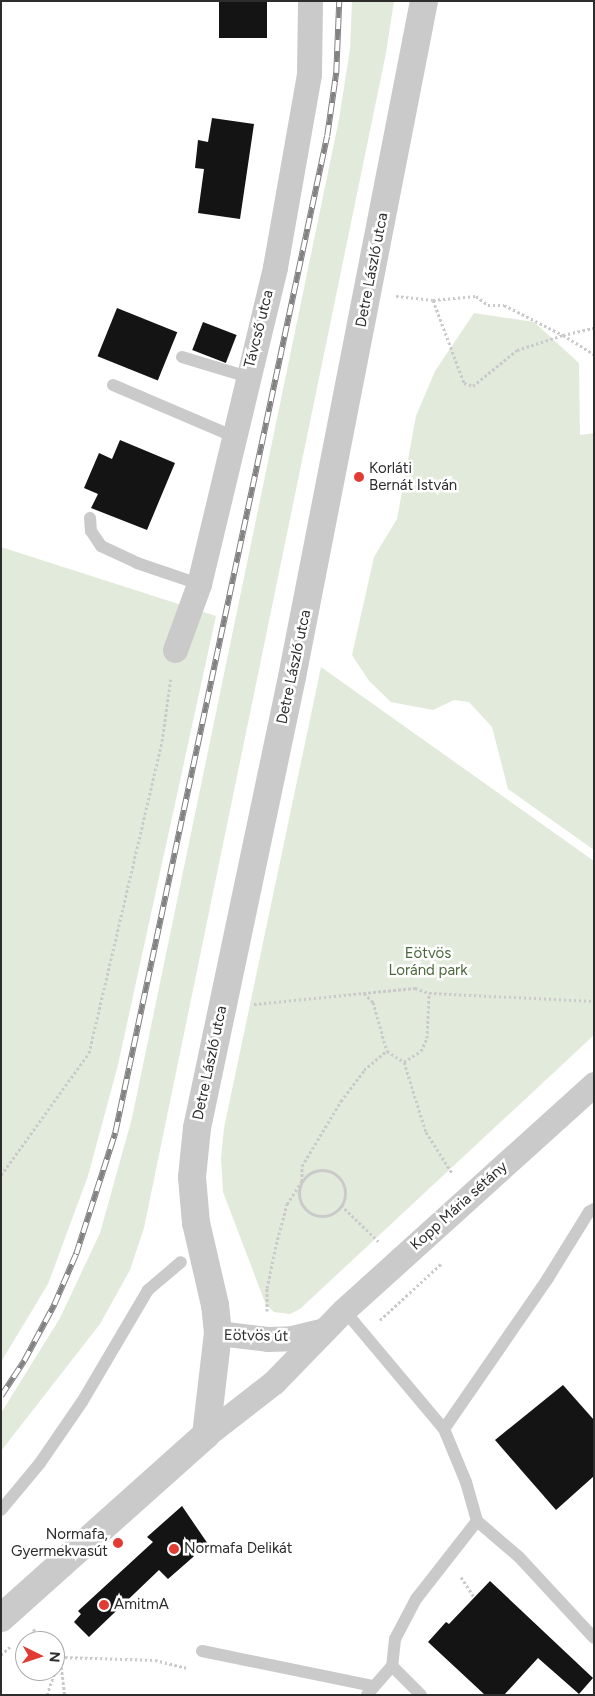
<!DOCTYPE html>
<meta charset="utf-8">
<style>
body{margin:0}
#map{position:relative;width:595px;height:1696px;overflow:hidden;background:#fff;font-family:Figtree,sans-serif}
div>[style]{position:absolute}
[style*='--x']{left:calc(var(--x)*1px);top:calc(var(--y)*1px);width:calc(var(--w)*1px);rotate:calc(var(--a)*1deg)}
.green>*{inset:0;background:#e2ebdb}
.building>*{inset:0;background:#141414;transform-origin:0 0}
.path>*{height:3px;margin-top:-1.5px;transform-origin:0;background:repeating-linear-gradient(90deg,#cacaca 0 2.5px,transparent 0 5px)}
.path>.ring{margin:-1.5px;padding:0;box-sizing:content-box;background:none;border:3px solid #cacaca;border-radius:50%}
.service>*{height:12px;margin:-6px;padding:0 6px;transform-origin:6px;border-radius:6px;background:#cacaca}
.minor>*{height:25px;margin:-12.5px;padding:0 12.5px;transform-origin:12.5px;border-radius:12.5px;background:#cacaca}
.tertiary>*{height:28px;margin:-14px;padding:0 14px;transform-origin:14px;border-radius:14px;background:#cacaca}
.rail>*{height:5.5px;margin-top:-2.75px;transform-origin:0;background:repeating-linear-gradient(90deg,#fff 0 11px,#828282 0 22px);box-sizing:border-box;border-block:1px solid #828282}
.dots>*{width:14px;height:14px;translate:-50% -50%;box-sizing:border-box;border:2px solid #fff;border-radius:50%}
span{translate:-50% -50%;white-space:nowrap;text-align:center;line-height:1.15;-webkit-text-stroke:5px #fff;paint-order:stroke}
.street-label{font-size:15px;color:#2d2d2d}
.poi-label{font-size:15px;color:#2d2d2d}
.left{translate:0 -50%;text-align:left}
.right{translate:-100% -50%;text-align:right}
.park-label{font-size:15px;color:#4b683c}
.frame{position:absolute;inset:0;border:2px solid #2d2d2d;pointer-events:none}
.north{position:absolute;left:15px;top:1631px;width:50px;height:50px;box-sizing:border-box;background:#fff;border:1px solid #ababab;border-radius:50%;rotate:94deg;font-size:14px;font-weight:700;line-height:20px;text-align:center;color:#2d2d2d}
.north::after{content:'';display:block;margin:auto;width:18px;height:22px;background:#e13b33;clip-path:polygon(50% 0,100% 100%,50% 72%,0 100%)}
</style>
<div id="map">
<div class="green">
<i style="clip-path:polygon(352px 1px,394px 1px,386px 53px,144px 1228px,130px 1270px,100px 1324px,1px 1451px,1px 1413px,60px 1318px,100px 1233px,132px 1118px,339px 119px,350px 49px)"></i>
<i style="clip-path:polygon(474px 313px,534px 322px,579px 363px,580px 435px,594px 433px,594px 850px,508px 789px,492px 727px,469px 702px,454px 700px,433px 710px,391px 702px,369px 681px,352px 655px,374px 557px,397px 519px,416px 416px,435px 371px)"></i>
<i style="clip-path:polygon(1px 547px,216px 616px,118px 1065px,88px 1176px,48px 1284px,1px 1362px)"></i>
<i style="clip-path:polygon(321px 667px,594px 861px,594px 1035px,300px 1309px,290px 1314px,274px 1312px,266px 1305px,223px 1192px,221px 1158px,224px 1128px)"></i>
</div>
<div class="building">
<i style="left:219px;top:1px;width:48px;height:37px"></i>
<i style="clip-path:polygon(212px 118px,254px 124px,240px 219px,198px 213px,204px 169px,195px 168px,198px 140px,208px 142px)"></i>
<i style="left:117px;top:308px;width:65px;height:52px;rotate:22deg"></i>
<i style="left:203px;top:322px;width:36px;height:30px;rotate:21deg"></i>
<i style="clip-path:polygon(120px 440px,175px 463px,147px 530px,91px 508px,98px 494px,84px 488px,99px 453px,112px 459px)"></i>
<i style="clip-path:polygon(563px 1385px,594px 1420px,594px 1476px,556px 1510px,495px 1440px)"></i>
<i style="clip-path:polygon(182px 1506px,208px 1544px,168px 1579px,159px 1570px,89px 1637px,74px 1622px,81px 1614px,78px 1611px,153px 1542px,147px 1537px)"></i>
<i style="clip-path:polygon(490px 1581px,593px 1678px,579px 1694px,538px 1658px,504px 1695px,485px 1695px,428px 1642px,446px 1622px,449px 1624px)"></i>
</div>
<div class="path">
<i style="--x:396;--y:296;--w:37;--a:6"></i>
<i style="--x:433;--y:300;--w:89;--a:69.5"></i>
<i style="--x:464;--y:383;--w:9;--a:18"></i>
<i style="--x:473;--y:386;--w:57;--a:-39.3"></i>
<i style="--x:517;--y:350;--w:48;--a:-18.1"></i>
<i style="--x:563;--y:335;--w:36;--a:32"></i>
<i style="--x:433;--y:300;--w:43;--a:-5.3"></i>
<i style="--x:476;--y:296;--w:15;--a:37"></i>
<i style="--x:488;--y:305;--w:16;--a:0"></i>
<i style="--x:504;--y:305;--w:66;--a:27"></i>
<i style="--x:563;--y:335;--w:32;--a:-13"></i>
<i style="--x:364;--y:993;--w:13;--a:45"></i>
<i style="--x:373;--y:1002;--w:51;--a:74.1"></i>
<i style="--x:387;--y:1051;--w:20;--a:33"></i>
<i style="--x:404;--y:1062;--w:20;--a:-33"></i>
<i style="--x:421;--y:1051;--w:14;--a:-65"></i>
<i style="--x:427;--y:1038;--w:45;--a:-87.5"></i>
<i style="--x:254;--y:1004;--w:162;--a:-5.7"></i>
<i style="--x:415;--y:988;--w:15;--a:20"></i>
<i style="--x:429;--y:993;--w:165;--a:2.8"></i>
<i style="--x:404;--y:1062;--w:73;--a:72.6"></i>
<i style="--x:426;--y:1132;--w:49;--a:57.6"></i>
<i class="ring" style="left:299px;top:1170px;width:43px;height:43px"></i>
<i style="--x:1;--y:1175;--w:150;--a:-54.2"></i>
<i style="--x:89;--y:1053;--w:320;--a:-76.8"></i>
<i style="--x:162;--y:741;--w:64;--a:-81.9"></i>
<i style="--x:341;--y:1205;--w:52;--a:44.2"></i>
<i style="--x:267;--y:1311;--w:23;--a:-90"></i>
<i style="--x:267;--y:1288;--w:40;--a:-78"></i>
<i style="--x:275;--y:1249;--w:47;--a:-75.1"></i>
<i style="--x:287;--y:1204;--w:27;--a:-57"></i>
<i style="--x:302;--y:1181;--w:15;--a:-90"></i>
<i style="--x:302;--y:1166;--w:76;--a:-59"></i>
<i style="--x:341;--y:1101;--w:39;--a:-53"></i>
<i style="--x:364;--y:1070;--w:30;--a:-40"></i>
<i style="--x:380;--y:1320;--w:84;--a:-42.6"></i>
<i style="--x:461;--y:1577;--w:24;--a:57"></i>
<i style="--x:33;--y:1629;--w:17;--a:45"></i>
<i style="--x:55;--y:1652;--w:7;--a:45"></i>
<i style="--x:60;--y:1657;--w:95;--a:1.8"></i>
<i style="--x:155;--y:1660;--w:32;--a:14"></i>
<i style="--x:1;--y:1655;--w:12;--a:-42"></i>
<i style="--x:47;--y:1695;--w:40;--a:-71.1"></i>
<i style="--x:60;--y:1657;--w:38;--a:83"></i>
</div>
<div class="service">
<i style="--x:182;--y:357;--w:69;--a:16.9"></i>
<i style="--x:113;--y:385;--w:133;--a:23.1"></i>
<i style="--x:90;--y:518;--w:13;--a:86"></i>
<i style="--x:91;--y:531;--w:18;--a:56"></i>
<i style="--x:101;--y:546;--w:40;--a:25"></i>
<i style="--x:137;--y:563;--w:65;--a:18.7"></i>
<i style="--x:344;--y:1310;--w:155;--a:50"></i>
<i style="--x:444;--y:1429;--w:57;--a:67.5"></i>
<i style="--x:466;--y:1482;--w:41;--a:74.2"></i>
<i style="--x:477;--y:1521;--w:99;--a:128"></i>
<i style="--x:416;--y:1599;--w:45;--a:117.7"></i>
<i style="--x:395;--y:1639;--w:27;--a:96"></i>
<i style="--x:392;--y:1666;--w:38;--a:131"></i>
<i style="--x:444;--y:1429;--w:183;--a:-55.4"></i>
<i style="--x:548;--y:1278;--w:78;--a:-58.2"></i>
<i style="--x:589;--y:1212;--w:6;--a:-31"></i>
<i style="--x:1;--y:1510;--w:61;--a:-50.3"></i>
<i style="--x:40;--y:1463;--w:74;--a:-55.5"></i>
<i style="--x:82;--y:1402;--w:130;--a:-59.5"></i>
<i style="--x:148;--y:1290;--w:43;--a:-40.3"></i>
<i style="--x:477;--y:1521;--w:55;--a:40.6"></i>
<i style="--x:519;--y:1557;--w:110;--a:47.2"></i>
<i style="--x:202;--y:1651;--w:175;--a:11.6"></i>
<i style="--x:392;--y:1666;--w:41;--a:45"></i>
</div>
<div class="minor">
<i style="--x:175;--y:650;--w:70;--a:-70"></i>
<i style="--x:199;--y:584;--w:326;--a:-76.5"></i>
<i style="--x:275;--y:267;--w:196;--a:-80"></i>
<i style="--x:309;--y:74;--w:73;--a:-89.2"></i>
<i style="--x:218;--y:1333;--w:50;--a:6.8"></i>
<i style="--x:268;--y:1339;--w:24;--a:-2"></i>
<i style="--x:292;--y:1338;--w:33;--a:-14"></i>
<i style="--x:206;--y:1435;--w:86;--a:-37.9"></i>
<i style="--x:274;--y:1382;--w:100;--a:-45.8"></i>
<i style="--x:344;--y:1310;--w:337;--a:-42.1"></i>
</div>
<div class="tertiary">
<i style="--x:1;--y:1618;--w:275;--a:-41.8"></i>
<i style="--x:206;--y:1435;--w:103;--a:-83.3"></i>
<i style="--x:218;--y:1333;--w:28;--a:-96"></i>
<i style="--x:215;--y:1305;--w:84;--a:-103"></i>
<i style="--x:196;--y:1223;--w:46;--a:-95"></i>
<i style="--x:192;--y:1177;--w:49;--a:-84.2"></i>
<i style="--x:197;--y:1128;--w:461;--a:-78.1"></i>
<i style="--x:292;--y:677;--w:689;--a:-78.95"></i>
</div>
<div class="rail">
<i style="--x:1;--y:1396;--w:42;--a:-56.7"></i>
<i style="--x:24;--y:1361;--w:64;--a:-61.8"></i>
<i style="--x:54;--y:1305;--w:56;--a:-66.7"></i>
<i style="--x:76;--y:1254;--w:127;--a:-72.1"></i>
<i style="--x:115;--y:1133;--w:1019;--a:-78"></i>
<i style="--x:327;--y:136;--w:64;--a:-81.9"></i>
<i style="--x:336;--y:73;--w:72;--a:-87.6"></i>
</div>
<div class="dots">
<i style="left:359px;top:477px;background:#e13b33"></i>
<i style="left:118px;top:1543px;background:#e13b33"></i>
<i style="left:174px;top:1549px;background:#e13b33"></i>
<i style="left:104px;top:1605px;background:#e13b33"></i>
</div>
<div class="street-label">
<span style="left:372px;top:270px;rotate:-79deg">Detre László utca</span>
<span style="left:259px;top:329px;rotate:-76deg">Távcső utca</span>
<span style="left:294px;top:667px;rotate:-78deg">Detre László utca</span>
<span style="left:210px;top:1063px;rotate:-78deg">Detre László utca</span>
<span style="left:459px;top:1206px;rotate:-42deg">Kopp Mária sétány</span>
<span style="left:256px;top:1336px;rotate:1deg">Eötvös út</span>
</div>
<div class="poi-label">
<span class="left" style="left:369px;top:477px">Korláti<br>Bernát István</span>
<span class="right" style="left:108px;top:1543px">Normafa,<br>Gyermekvasút</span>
<span class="left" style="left:184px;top:1549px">Normafa Delikát</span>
<span class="left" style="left:114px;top:1605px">AmitmA</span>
</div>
<div class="park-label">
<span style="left:428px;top:962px">Eötvös<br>Loránd park</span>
</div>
<div class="frame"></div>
<div class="north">N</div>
</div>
